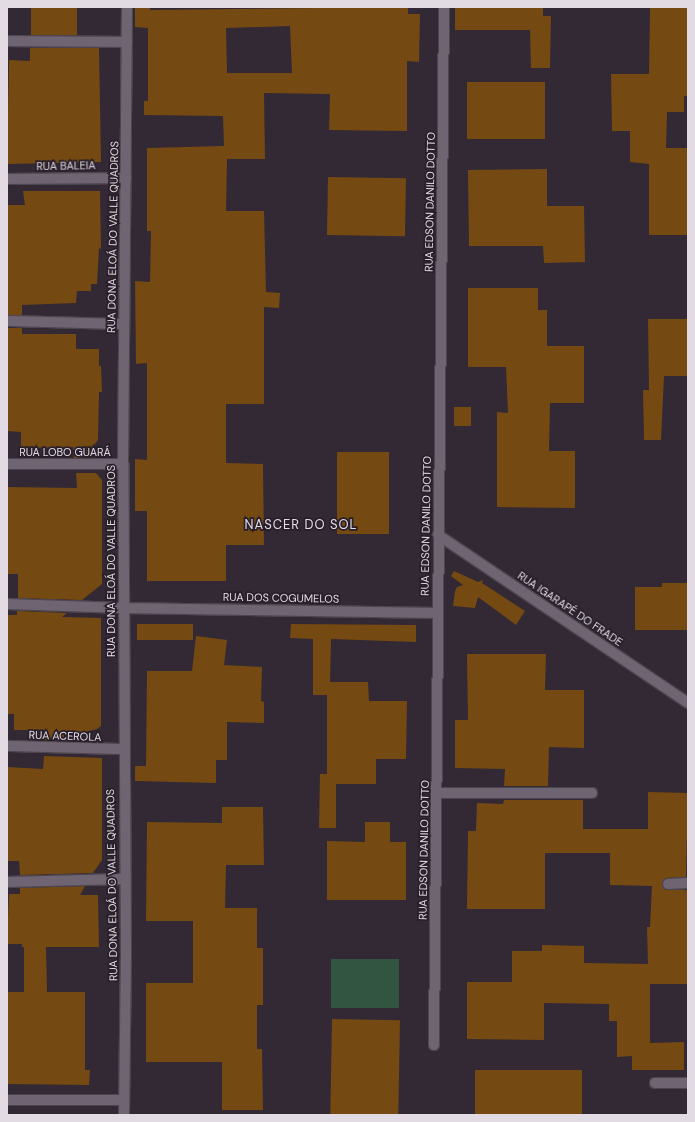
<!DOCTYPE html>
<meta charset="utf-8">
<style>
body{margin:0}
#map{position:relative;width:695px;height:1122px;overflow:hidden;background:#322934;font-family:"DM Sans",sans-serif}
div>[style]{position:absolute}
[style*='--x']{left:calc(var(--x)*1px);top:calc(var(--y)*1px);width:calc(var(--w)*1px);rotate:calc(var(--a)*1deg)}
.green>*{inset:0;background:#315541;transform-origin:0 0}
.building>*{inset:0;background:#754912;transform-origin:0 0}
.roads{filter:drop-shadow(1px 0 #4e464f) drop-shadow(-1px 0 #4e464f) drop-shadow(0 1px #4e464f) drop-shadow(0 -1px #4e464f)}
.minor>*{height:10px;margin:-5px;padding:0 5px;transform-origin:5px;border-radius:5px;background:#6f6471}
span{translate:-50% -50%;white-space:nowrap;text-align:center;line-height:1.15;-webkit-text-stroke:3.5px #281f2a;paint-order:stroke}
.street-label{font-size:11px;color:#e2dbe3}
.quarter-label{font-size:13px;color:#e2dbe3;letter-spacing:1px}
.frame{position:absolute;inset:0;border:8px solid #e2dbe3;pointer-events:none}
</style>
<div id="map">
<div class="green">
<i style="left:331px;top:959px;width:68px;height:49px"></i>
</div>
<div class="building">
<i style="left:31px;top:7px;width:46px;height:28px"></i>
<i style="clip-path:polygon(evenodd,135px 7px,150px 7px,150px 10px,408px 7px,408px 14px,420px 14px,419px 62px,407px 61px,407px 131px,329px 130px,330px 94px,264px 93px,265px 159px,227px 159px,226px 211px,264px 211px,266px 292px,280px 293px,279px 308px,264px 307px,264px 404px,226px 404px,226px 463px,263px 464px,264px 545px,226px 545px,226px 581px,147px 581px,147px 511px,135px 511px,135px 459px,147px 460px,147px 363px,136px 364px,135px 281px,150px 282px,151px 231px,147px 231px,147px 148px,224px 146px,223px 116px,144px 115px,144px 101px,148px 101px,148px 28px,135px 27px,135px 7px,290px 26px,292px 73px,227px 73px,226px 28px,290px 26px)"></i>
<i style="clip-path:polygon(455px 7px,543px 7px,543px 16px,551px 16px,550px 68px,531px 68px,530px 30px,455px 30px)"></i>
<i style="clip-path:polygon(650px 7px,688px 7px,688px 96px,684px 96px,684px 112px,667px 112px,666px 148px,688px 148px,688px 235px,649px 235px,649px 164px,630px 162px,630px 131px,612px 131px,611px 74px,649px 74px)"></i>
<i style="clip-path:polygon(30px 48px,99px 48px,101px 162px,7px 164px,9px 60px,30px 61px)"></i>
<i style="left:467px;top:82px;width:78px;height:57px"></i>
<i style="clip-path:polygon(547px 169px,547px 206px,584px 206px,585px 262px,544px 263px,543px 246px,469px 246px,468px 170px)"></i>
<i style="left:328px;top:177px;width:78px;height:58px;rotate:1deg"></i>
<i style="clip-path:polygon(23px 191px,100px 191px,101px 249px,99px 248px,97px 284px,91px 284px,91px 291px,77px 291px,76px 303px,22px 305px,22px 315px,7px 315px,8px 205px,25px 205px)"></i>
<i style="clip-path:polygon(468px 288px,538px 288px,538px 310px,547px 310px,547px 346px,584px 346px,584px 403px,550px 403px,549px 451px,575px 451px,575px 508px,497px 507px,497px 412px,508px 413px,506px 367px,468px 367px)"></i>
<i style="clip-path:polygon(648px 319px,688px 319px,688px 376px,664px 376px,661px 440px,644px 440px,643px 390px,649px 390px)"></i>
<i style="clip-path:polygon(7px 328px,22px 328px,22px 334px,76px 334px,76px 349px,99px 349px,99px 366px,101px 366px,102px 392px,99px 392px,98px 440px,84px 458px,74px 458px,73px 447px,21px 448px,21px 432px,7px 431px)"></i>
<i style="left:454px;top:407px;width:17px;height:19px"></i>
<i style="left:337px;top:452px;width:52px;height:82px"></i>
<i style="clip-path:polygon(76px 473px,96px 473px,102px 480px,102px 584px,82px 600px,18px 598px,18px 574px,7px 574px,7px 487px,77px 488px)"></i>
<i style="clip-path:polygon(454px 571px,478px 582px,483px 580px,482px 583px,525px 611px,516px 625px,478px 597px,475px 608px,453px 606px,455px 591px,457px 587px,463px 585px,451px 576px)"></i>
<i style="clip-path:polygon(662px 583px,688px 583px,688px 630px,635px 630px,635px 587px,662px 587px)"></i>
<i style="clip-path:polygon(17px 611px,67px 613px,62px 617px,101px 618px,101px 726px,97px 729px,49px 741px,44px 740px,44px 730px,14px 730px,14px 714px,7px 714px,7px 615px,17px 615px)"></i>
<i style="left:193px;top:624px;width:16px;height:56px;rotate:90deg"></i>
<i style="clip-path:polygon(291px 624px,416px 625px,416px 642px,331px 639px,330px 682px,368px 682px,369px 701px,407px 701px,406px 759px,376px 759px,376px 784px,336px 784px,336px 828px,319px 828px,320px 774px,327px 774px,327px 695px,313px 695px,313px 639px,290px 638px)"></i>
<i style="clip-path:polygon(196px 636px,227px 640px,224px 665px,262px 667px,261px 701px,264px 702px,264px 723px,227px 722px,227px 760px,216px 760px,216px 783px,135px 781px,135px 766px,146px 766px,147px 671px,192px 671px)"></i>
<i style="clip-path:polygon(467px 654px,546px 654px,545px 690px,584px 690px,584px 748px,549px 747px,548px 786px,504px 786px,505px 769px,455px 768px,455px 720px,468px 720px)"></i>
<i style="clip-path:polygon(44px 756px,102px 758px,102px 860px,93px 873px,20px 875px,19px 861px,7px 861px,7px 767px,43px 769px)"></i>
<i style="clip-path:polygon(648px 792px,688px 793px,686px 877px,667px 878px,664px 879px,662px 884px,665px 890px,686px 890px,688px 892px,688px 984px,650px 984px,650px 1043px,684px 1042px,684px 1070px,632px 1070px,632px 1056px,617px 1057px,617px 1021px,609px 1021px,609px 1004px,544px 1003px,544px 1040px,467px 1039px,467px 982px,512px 982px,512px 951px,542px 951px,542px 945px,584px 946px,584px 963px,648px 964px,647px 927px,650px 927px,652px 886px,610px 885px,610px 853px,545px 853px,545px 909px,467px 909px,468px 831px,476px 831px,477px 803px,503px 804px,504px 800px,583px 800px,583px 829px,648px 829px)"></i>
<i style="clip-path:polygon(222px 807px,263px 807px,264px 865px,226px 865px,225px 908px,257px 908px,257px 948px,263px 948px,263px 1005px,257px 1005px,257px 1049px,262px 1049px,263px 1110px,222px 1110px,222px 1062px,146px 1062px,146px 983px,193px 983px,193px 921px,146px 921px,147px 822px,222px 823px)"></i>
<i style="clip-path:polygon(365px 822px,390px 822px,390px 842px,406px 842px,406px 900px,327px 900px,327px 841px,365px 842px)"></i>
<i style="clip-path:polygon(85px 886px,80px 895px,98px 895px,99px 947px,46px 947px,47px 992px,85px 992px,85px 1070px,90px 1070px,89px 1085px,7px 1084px,8px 992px,24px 992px,24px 947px,22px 947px,22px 944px,7px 944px,9px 894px,20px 894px,20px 888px)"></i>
<i style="left:332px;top:1019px;width:68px;height:96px;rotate:1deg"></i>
<i style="left:582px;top:1070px;width:45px;height:107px;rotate:90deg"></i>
</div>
<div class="roads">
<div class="minor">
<i style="--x:7;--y:41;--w:120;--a:0.5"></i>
<i style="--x:7;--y:179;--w:119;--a:-0.5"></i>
<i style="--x:7;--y:321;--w:117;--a:1.5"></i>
<i style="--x:7;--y:464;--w:116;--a:0"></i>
<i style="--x:438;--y:535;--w:301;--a:33.9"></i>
<i style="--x:7;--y:604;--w:116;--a:2"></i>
<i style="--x:123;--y:608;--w:314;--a:0.9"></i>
<i style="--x:7;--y:746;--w:116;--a:1.5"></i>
<i style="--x:437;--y:793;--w:155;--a:0"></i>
<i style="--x:7;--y:882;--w:117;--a:-1.5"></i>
<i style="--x:668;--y:884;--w:20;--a:-3"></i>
<i style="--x:434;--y:1045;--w:1038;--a:-89.45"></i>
<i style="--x:655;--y:1083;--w:33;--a:0"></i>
<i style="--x:7;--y:1100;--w:117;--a:0"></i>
<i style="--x:124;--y:1115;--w:158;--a:-89.3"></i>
<i style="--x:126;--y:957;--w:493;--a:-90.3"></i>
<i style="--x:123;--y:464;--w:457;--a:-89.5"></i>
</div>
</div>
<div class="street-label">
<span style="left:66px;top:166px;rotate:-1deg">RUA BALEIA</span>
<span style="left:430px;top:202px;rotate:-89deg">RUA EDSON DANILO DOTTO</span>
<span style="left:113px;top:237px;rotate:-89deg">RUA DONA ELOÁ DO VALLE QUADROS</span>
<span style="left:65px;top:452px">RUA LOBO GUARÁ</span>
<span style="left:426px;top:526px;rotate:-89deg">RUA EDSON DANILO DOTTO</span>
<span style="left:111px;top:561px;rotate:-90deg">RUA DONA ELOÁ DO VALLE QUADROS</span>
<span style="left:281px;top:598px;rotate:1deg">RUA DOS COGUMELOS</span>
<span style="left:570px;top:609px;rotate:34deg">RUA IGARAPÉ DO FRADE</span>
<span style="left:65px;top:736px;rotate:2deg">RUA ACEROLA</span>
<span style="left:424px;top:850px;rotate:-89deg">RUA EDSON DANILO DOTTO</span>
<span style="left:112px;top:885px;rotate:-91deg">RUA DONA ELOÁ DO VALLE QUADROS</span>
</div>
<div class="quarter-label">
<span style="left:301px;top:525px">NASCER DO SOL</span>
</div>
<div class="frame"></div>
</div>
